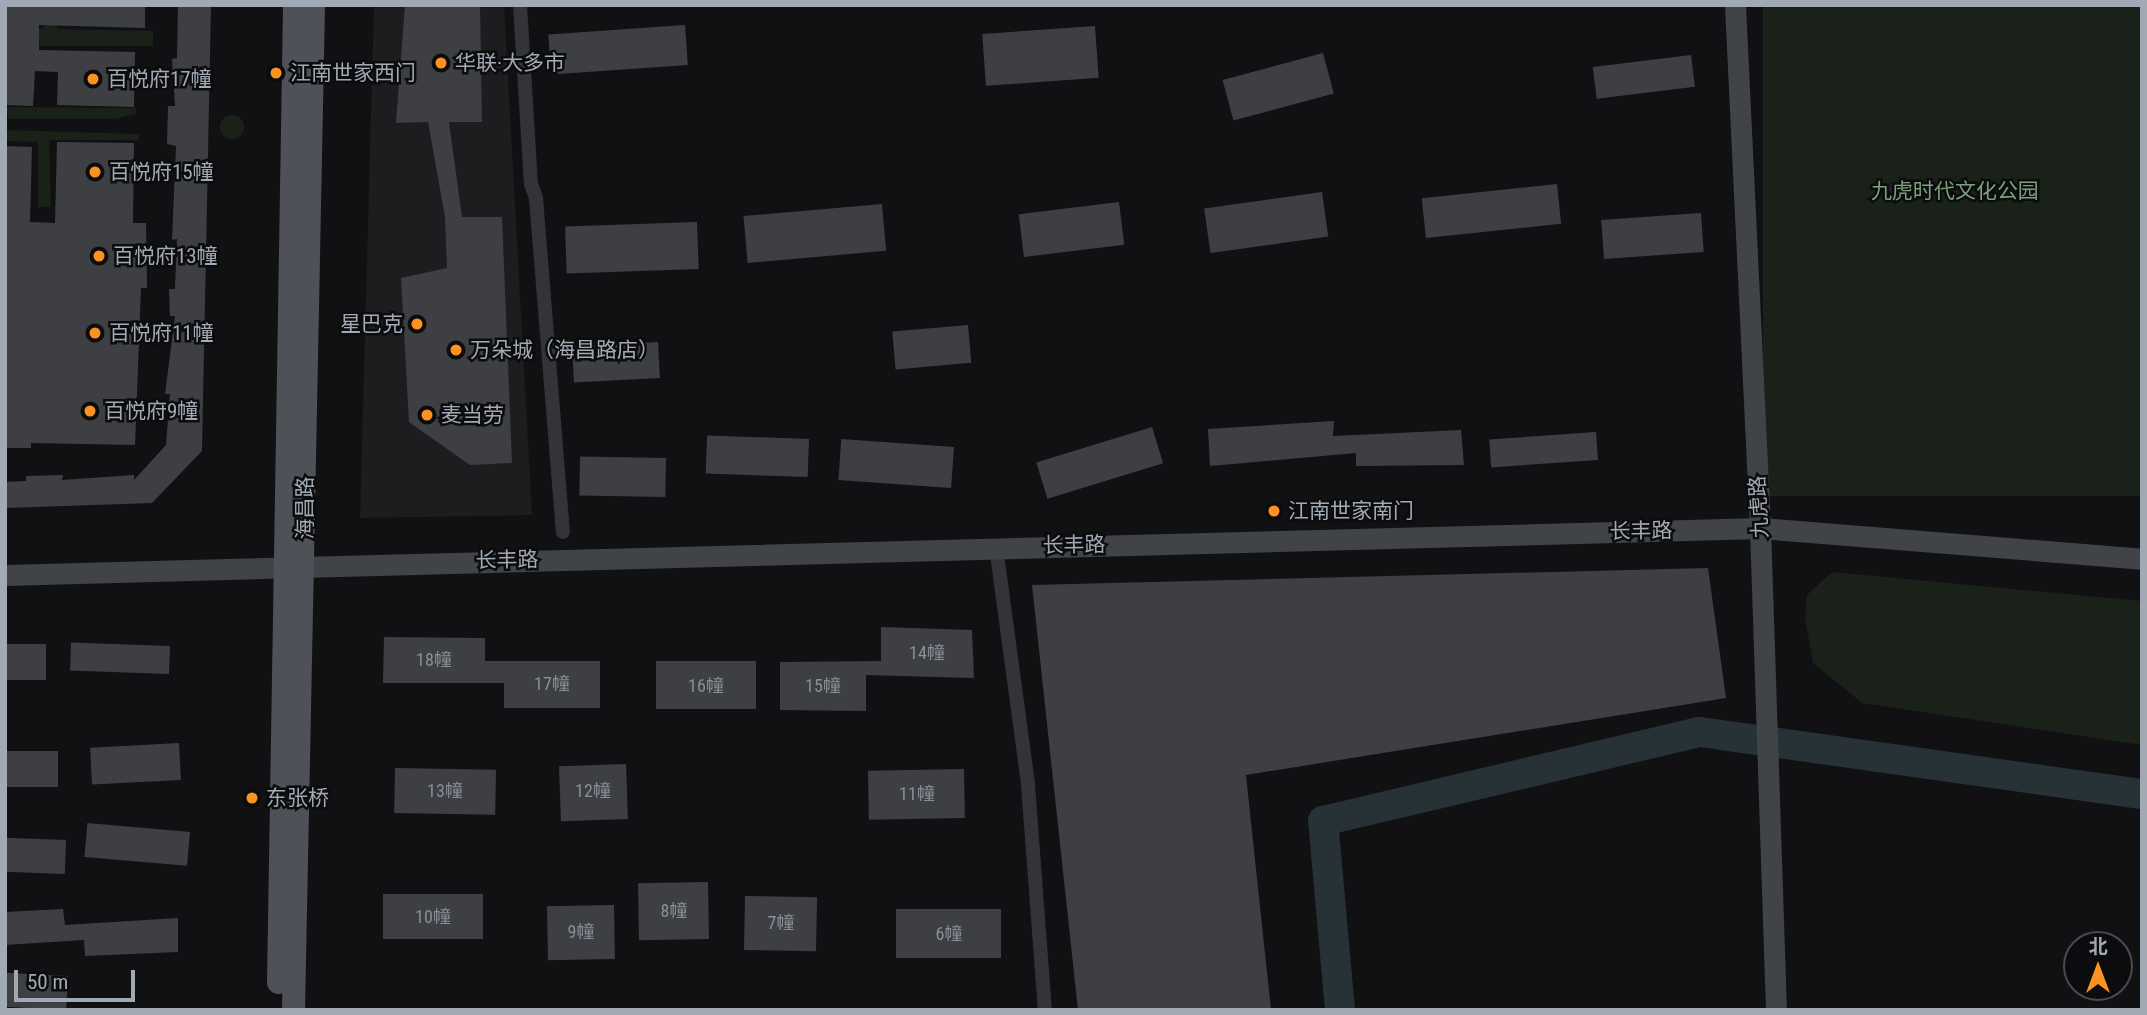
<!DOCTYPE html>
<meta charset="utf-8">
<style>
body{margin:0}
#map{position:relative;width:2147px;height:1015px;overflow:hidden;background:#111113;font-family:"Roboto Condensed","Noto Sans SC",sans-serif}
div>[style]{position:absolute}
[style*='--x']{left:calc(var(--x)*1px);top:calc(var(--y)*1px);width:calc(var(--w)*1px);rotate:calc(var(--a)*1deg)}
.built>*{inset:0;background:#1d1d20}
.green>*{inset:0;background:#192119;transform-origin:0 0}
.round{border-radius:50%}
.river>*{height:30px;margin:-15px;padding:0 15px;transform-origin:15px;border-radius:15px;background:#273237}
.building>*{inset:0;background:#3d3f43;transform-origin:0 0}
.street>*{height:14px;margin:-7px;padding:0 7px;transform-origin:7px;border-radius:7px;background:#323438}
.secondary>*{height:21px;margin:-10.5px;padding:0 10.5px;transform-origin:10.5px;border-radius:10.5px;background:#404348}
.primary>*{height:23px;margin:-11.5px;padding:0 11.5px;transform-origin:11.5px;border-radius:11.5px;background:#4e5157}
.dots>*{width:19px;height:19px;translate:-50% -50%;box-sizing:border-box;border:4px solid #0c0c0e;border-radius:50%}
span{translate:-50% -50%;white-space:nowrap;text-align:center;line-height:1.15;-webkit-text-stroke:5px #0c0c0e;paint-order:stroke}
.number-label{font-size:18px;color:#888f98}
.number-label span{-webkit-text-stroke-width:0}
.poi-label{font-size:21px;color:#a1aab4}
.left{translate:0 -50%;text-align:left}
.right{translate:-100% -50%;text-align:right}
.park-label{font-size:21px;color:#7aa177}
.street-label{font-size:21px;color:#a1aab4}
.frame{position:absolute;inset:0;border:7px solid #a1aab4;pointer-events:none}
.north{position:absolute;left:2063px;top:931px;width:70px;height:70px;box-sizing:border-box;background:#0c0c0e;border:2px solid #484b50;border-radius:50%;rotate:0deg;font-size:19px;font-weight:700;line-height:28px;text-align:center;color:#a1aab4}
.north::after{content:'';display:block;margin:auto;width:24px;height:32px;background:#fc9320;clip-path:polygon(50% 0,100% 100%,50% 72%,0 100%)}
.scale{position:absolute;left:14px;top:970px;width:121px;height:32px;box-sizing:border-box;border:4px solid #a1aab4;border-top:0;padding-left:9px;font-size:21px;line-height:24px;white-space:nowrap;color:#a1aab4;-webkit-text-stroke:5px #0c0c0e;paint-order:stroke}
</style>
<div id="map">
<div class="built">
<i style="clip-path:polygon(374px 5px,504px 5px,532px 515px,360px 518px)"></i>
</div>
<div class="green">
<i style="clip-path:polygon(44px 5px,56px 5px,57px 29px,153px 31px,153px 46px,5px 46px,5px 28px,44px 29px)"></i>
<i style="left:1763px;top:5px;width:379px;height:491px"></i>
<i style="clip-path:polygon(5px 107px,136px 108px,136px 114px,115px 119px,9px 119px)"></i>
<i class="round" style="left:220px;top:115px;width:24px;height:24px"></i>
<i style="clip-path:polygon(5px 130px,139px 134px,139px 140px,49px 140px,51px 207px,38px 207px,38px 142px,5px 141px)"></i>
<i style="clip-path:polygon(1832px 572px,2142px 601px,2142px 745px,1862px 703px,1813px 663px,1805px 618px,1807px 595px)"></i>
</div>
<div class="river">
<i style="--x:1340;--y:1010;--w:190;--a:-95.1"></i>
<i style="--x:1323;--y:821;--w:387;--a:-13.3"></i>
<i style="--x:1700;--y:732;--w:446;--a:8"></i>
</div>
<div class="building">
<i style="clip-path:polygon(5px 5px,145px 5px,145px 28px,39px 25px,39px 50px,135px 52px,134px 107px,57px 105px,58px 72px,35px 71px,33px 106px,5px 105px)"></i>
<i style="clip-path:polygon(178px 5px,211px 5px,202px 451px,152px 503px,5px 508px,5px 482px,26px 481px,26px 476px,63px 475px,62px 480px,134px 475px,134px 480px,166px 445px,170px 394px,165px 394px,175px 316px,170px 316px,169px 289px,175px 289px,177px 239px,172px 240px,176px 146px,167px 144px,168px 106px,175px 106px,172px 59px,177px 58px)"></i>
<i style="clip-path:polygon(405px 5px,480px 5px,482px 122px,449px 122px,462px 217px,502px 217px,512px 463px,470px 465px,409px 422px,401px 278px,447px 268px,445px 217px,428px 122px,396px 123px)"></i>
<i style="left:685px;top:25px;width:40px;height:137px;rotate:86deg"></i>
<i style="left:1095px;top:26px;width:52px;height:113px;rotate:86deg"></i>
<i style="left:1323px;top:53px;width:42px;height:104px;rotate:75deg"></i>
<i style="left:1691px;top:55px;width:32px;height:99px;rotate:83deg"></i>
<i style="clip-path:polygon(57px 142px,134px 143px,133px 223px,146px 223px,147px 288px,141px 288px,135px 445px,31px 443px,31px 448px,5px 448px,5px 146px,32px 147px,30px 222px,55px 223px)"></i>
<i style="left:1557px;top:184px;width:40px;height:136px;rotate:84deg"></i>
<i style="left:1322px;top:192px;width:45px;height:119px;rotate:82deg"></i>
<i style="left:1119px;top:202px;width:43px;height:101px;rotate:83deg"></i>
<i style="left:882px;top:204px;width:47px;height:139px;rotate:85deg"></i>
<i style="left:1701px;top:213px;width:39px;height:100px;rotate:86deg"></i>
<i style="left:697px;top:222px;width:47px;height:132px;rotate:88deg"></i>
<i style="left:968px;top:325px;width:38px;height:76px;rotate:85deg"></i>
<i style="left:658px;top:342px;width:36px;height:86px;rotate:87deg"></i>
<i style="clip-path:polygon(1334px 421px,1333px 436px,1461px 430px,1464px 465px,1356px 466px,1356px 453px,1210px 466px,1208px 429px)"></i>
<i style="left:1152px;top:427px;width:38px;height:121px;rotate:73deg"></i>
<i style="left:1596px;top:432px;width:28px;height:107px;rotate:86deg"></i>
<i style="left:809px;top:439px;width:38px;height:102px;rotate:92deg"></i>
<i style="left:954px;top:447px;width:41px;height:113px;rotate:94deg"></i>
<i style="left:666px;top:458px;width:39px;height:86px;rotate:91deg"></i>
<i style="clip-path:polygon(1708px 568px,1726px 698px,1246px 775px,1271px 1010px,1078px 1010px,1032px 585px)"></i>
<i style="clip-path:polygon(881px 627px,972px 630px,974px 678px,866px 675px,866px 711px,780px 710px,780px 662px,881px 661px)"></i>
<i style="clip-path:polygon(384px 637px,485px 638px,485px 661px,600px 661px,600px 708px,504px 708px,504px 683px,383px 683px)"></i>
<i style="left:46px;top:644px;width:36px;height:41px;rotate:90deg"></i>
<i style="left:170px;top:646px;width:28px;height:99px;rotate:92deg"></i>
<i style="left:756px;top:661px;width:48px;height:100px;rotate:90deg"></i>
<i style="left:179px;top:743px;width:37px;height:89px;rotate:87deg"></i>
<i style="left:58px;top:751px;width:36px;height:53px;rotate:90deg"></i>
<i style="left:626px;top:764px;width:55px;height:67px;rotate:88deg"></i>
<i style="left:395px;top:768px;width:101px;height:45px;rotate:1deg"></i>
<i style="left:964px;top:769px;width:49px;height:96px;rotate:89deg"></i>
<i style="left:190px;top:832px;width:34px;height:103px;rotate:95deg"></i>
<i style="left:66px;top:840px;width:34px;height:61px;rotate:92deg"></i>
<i style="left:708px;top:882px;width:57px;height:70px;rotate:89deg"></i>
<i style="left:383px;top:894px;width:100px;height:45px"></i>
<i style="left:745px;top:896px;width:72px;height:54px;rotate:1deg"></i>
<i style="left:614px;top:905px;width:54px;height:67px;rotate:89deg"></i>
<i style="clip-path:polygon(63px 909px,65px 925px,178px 918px,178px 952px,85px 956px,84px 940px,5px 945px,5px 912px)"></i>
<i style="left:896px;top:909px;width:105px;height:49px"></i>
<i style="left:68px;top:976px;width:34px;height:63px;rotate:93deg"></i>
</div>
<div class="street">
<i style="--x:520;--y:5;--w:179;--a:86.5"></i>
<i style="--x:531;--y:184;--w:15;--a:70"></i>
<i style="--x:536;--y:198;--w:335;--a:85.4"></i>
<i style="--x:996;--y:547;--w:240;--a:82.3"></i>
<i style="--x:1028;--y:785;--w:226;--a:85.7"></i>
</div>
<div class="secondary">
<i style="--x:1735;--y:5;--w:524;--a:87.26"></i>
<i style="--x:1760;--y:528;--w:482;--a:88.1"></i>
<i style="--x:5;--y:575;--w:1756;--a:-1.53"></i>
<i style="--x:1760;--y:528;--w:383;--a:4.6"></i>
</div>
<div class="primary">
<i style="--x:278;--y:982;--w:977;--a:-89.06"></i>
<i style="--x:293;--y:1010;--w:1005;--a:-88.86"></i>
</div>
<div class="dots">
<i style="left:441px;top:63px;background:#fc9320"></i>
<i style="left:276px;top:73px;background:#fc9320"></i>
<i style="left:93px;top:79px;background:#fc9320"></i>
<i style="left:95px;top:172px;background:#fc9320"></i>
<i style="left:99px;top:256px;background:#fc9320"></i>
<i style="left:417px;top:324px;background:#fc9320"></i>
<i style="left:95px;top:333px;background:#fc9320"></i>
<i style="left:456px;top:350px;background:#fc9320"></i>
<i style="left:90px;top:411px;background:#fc9320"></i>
<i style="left:427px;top:415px;background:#fc9320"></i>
<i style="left:1274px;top:511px;background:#fc9320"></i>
<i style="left:252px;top:798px;background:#fc9320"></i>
</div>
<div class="number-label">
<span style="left:927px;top:653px">14幢</span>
<span style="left:434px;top:660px">18幢</span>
<span style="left:552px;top:684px">17幢</span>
<span style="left:706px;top:686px">16幢</span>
<span style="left:823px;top:686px">15幢</span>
<span style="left:445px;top:791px">13幢</span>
<span style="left:593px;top:791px">12幢</span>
<span style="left:917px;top:794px">11幢</span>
<span style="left:674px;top:911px">8幢</span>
<span style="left:433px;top:917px">10幢</span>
<span style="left:781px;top:923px">7幢</span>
<span style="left:581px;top:932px">9幢</span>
<span style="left:949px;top:934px">6幢</span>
</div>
<div class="poi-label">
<span class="left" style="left:455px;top:63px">华联·大多市</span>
<span class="left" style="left:290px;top:73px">江南世家西门</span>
<span class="left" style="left:107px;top:79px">百悦府17幢</span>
<span class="left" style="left:109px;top:172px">百悦府15幢</span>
<span class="left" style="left:113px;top:256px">百悦府13幢</span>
<span class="right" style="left:403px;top:324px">星巴克</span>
<span class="left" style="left:109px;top:333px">百悦府11幢</span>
<span class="left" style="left:470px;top:350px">万朵城（海昌路店）</span>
<span class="left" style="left:104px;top:411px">百悦府9幢</span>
<span class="left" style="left:441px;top:415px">麦当劳</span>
<span class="left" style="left:1288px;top:511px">江南世家南门</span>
<span class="left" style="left:266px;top:798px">东张桥</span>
</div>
<div class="park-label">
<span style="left:1955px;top:191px">九虎时代文化公园</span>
</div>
<div class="street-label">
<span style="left:1759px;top:507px;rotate:-93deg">九虎路</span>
<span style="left:305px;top:508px;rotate:-90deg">海昌路</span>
<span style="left:1641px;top:531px;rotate:-1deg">长丰路</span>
<span style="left:1074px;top:545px;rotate:-1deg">长丰路</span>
<span style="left:507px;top:560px;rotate:-1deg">长丰路</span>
</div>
<div class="frame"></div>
<div class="north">北</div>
<div class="scale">50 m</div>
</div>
